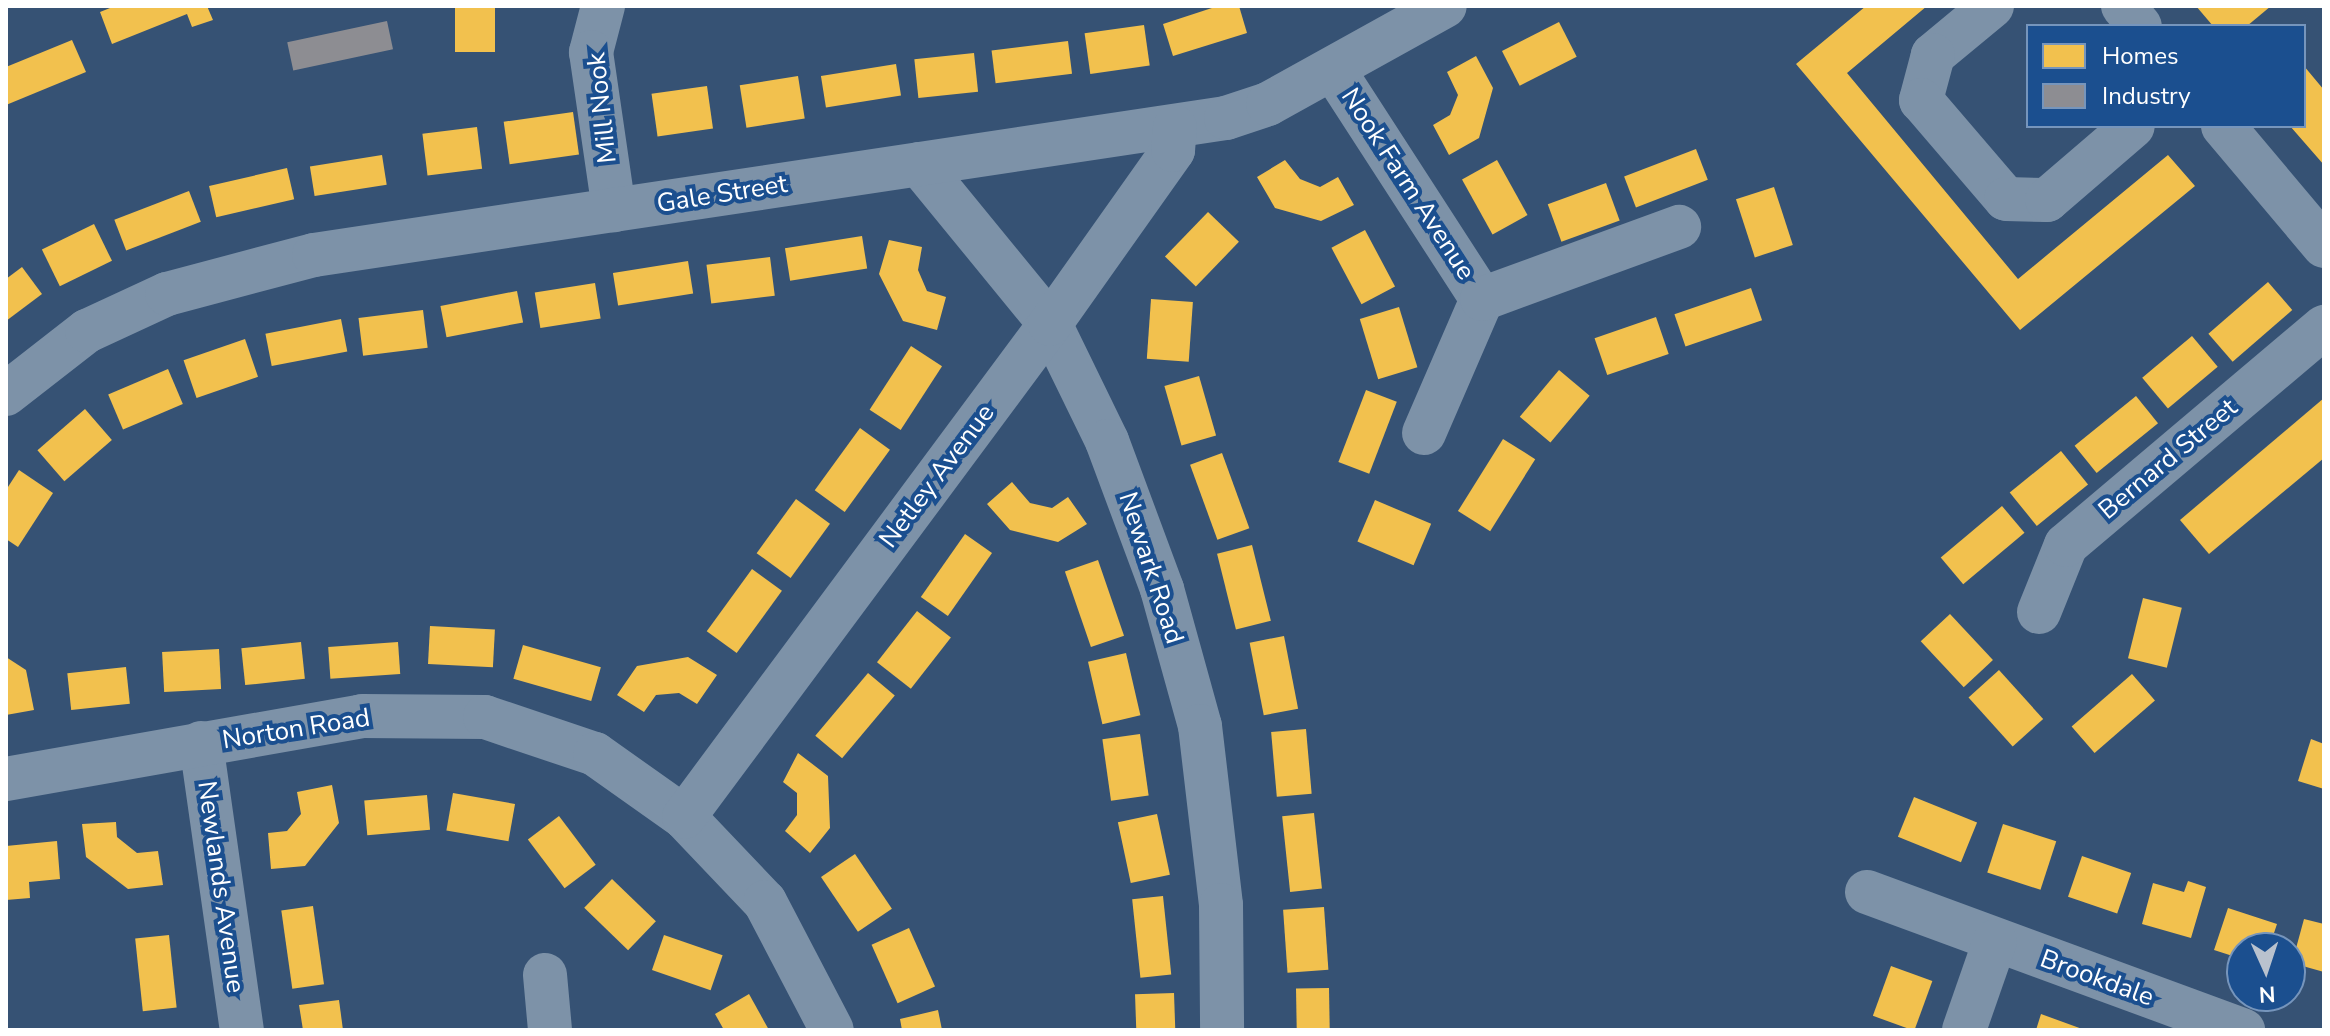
<!DOCTYPE html>
<style>
body{margin:0}
#map{position:relative;width:2330px;height:1036px;overflow:hidden;background:#365274;font-family:"Nunito Sans",sans-serif}
div>[style]{position:absolute}
[style*='--x']{left:calc(var(--x)*1px);top:calc(var(--y)*1px);width:calc(var(--w)*1px);rotate:calc(var(--a)*1deg)}
.homes>*{inset:0;background:#f2c14e;transform-origin:0 0}
.industry>*{inset:0;background:#8d8d92;transform-origin:0 0}
.minor>*{height:44px;margin:-22px;padding:0 22px;transform-origin:22px;border-radius:22px;background:#7d92a8}
span{translate:-50% -50%;white-space:nowrap;text-align:center;line-height:1.15;-webkit-text-stroke:8px #1b4f8f;paint-order:stroke}
.street-label{font-size:26px;color:#fff}
.frame{position:absolute;inset:0;border:8px solid #fff;pointer-events:none}
.legend{position:absolute;left:2026px;top:24px;width:280px;height:104px;box-sizing:border-box;background:#1b4f8f;border:2px solid #7695bc;margin:0;padding:10px 14px;list-style:none;font-size:24px;color:#fff}
.legend li{display:flex;align-items:center;gap:16px;height:40px}
.legend b{width:40px;border:2px solid #7695bc}
.north{position:absolute;left:2226px;top:932px;width:80px;height:80px;box-sizing:border-box;background:#1b4f8f;border:2px solid #7695bc;border-radius:50%;rotate:177deg;font-size:22px;font-weight:700;line-height:32px;text-align:center;color:#fff}
.north::after{content:'';display:block;margin:auto;width:28px;height:36px;background:#b9c2ce;clip-path:polygon(50% 0,100% 100%,50% 72%,0 100%)}
</style>
<div id="map">
<div class="homes">
<i style="clip-path:polygon(115px 6px,207px 6px,213px 20px,192px 27px,187px 14px,112px 44px,100px 12px)"></i>
<i style="left:455px;top:6px;width:40px;height:46px"></i>
<i style="clip-path:polygon(1218px 6px,1239px 6px,1247px 33px,1173px 56px,1163px 24px)"></i>
<i style="clip-path:polygon(1866px 6px,1927px 6px,1847px 73px,2018px 279px,2168px 155px,2195px 186px,2020px 330px,1796px 64px)"></i>
<i style="clip-path:polygon(2196px 6px,2271px 6px,2247px 26px,2213px 26px)"></i>
<i style="left:1559px;top:22px;width:39px;height:64px;rotate:63deg"></i>
<i style="left:1144px;top:25px;width:41px;height:60px;rotate:82deg"></i>
<i style="clip-path:polygon(72px 40px,86px 72px,6px 105px,6px 67px)"></i>
<i style="left:1068px;top:41px;width:33px;height:77px;rotate:83deg"></i>
<i style="left:974px;top:53px;width:39px;height:60px;rotate:84deg"></i>
<i style="clip-path:polygon(1476px 56px,1493px 88px,1479px 138px,1449px 155px,1433px 125px,1450px 115px,1458px 95px,1447px 72px)"></i>
<i style="left:896px;top:64px;width:32px;height:76px;rotate:81deg"></i>
<i style="clip-path:polygon(2304px 66px,2324px 90px,2324px 165px,2290px 126px,2304px 126px)"></i>
<i style="left:798px;top:76px;width:43px;height:59px;rotate:81deg"></i>
<i style="left:707px;top:86px;width:43px;height:56px;rotate:82deg"></i>
<i style="left:573px;top:112px;width:43px;height:70px;rotate:82deg"></i>
<i style="left:477px;top:127px;width:42px;height:55px;rotate:83deg"></i>
<i style="left:1696px;top:149px;width:33px;height:77px;rotate:69deg"></i>
<i style="left:382px;top:155px;width:30px;height:73px;rotate:81deg"></i>
<i style="clip-path:polygon(1285px 160px,1300px 179px,1320px 187px,1338px 177px,1354px 205px,1321px 221px,1275px 208px,1257px 177px)"></i>
<i style="left:1497px;top:160px;width:63px;height:40px;rotate:61deg"></i>
<i style="left:287px;top:168px;width:32px;height:80px;rotate:77deg"></i>
<i style="left:1606px;top:183px;width:40px;height:62px;rotate:70deg"></i>
<i style="left:1774px;top:187px;width:61px;height:40px;rotate:72deg"></i>
<i style="left:189px;top:191px;width:33px;height:80px;rotate:69deg"></i>
<i style="left:1208px;top:212px;width:43px;height:62px;rotate:44deg"></i>
<i style="left:94px;top:224px;width:41px;height:58px;rotate:64deg"></i>
<i style="left:1365px;top:230px;width:64px;height:38px;rotate:62deg"></i>
<i style="left:862px;top:236px;width:33px;height:78px;rotate:81deg"></i>
<i style="clip-path:polygon(889px 240px,922px 247px,918px 270px,927px 291px,946px 297px,937px 330px,903px 321px,879px 274px)"></i>
<i style="left:770px;top:257px;width:39px;height:64px;rotate:83deg"></i>
<i style="left:688px;top:261px;width:33px;height:76px;rotate:81deg"></i>
<i style="clip-path:polygon(22px 267px,42px 294px,6px 321px,6px 279px)"></i>
<i style="left:2268px;top:282px;width:37px;height:79px;rotate:49deg"></i>
<i style="left:595px;top:283px;width:36px;height:61px;rotate:81deg"></i>
<i style="left:1751px;top:288px;width:34px;height:81px;rotate:71deg"></i>
<i style="left:517px;top:291px;width:32px;height:78px;rotate:79deg"></i>
<i style="left:1151px;top:299px;width:42px;height:60px;rotate:4deg"></i>
<i style="left:1399px;top:307px;width:63px;height:41px;rotate:73deg"></i>
<i style="left:423px;top:310px;width:38px;height:65px;rotate:83deg"></i>
<i style="left:1656px;top:317px;width:39px;height:65px;rotate:71deg"></i>
<i style="left:341px;top:319px;width:33px;height:77px;rotate:79deg"></i>
<i style="left:2192px;top:336px;width:40px;height:65px;rotate:50deg"></i>
<i style="left:245px;top:339px;width:40px;height:65px;rotate:71deg"></i>
<i style="left:911px;top:346px;width:37px;height:76px;rotate:33deg"></i>
<i style="left:168px;top:369px;width:38px;height:65px;rotate:67deg"></i>
<i style="left:1559px;top:370px;width:40px;height:61px;rotate:40deg"></i>
<i style="left:1199px;top:376px;width:62px;height:36px;rotate:74deg"></i>
<i style="left:1366px;top:390px;width:33px;height:77px;rotate:21deg"></i>
<i style="left:2136px;top:396px;width:35px;height:79px;rotate:51deg"></i>
<i style="clip-path:polygon(2324px 398px,2324px 458px,2209px 554px,2180px 520px)"></i>
<i style="left:85px;top:409px;width:41px;height:63px;rotate:49deg"></i>
<i style="left:860px;top:428px;width:37px;height:77px;rotate:36deg"></i>
<i style="left:1503px;top:439px;width:38px;height:85px;rotate:32deg"></i>
<i style="left:2061px;top:451px;width:43px;height:66px;rotate:51deg"></i>
<i style="left:1222px;top:453px;width:80px;height:34px;rotate:70deg"></i>
<i style="clip-path:polygon(19px 470px,53px 493px,18px 547px,6px 539px,6px 490px)"></i>
<i style="clip-path:polygon(1012px 482px,1030px 503px,1052px 508px,1068px 497px,1087px 524px,1058px 542px,1010px 530px,987px 504px)"></i>
<i style="left:796px;top:499px;width:42px;height:67px;rotate:36deg"></i>
<i style="left:1375px;top:500px;width:61px;height:45px;rotate:23deg"></i>
<i style="left:2002px;top:506px;width:35px;height:80px;rotate:50deg"></i>
<i style="left:965px;top:534px;width:33px;height:77px;rotate:35deg"></i>
<i style="left:1252px;top:545px;width:78px;height:36px;rotate:76deg"></i>
<i style="left:1098px;top:560px;width:80px;height:35px;rotate:71deg"></i>
<i style="left:752px;top:569px;width:37px;height:77px;rotate:36deg"></i>
<i style="left:2143px;top:598px;width:40px;height:62px;rotate:14deg"></i>
<i style="left:917px;top:611px;width:43px;height:65px;rotate:38deg"></i>
<i style="left:1950px;top:614px;width:63px;height:40px;rotate:47deg"></i>
<i style="left:430px;top:626px;width:65px;height:38px;rotate:3deg"></i>
<i style="left:1284px;top:636px;width:74px;height:35px;rotate:79deg"></i>
<i style="left:301px;top:642px;width:37px;height:60px;rotate:84deg"></i>
<i style="left:398px;top:642px;width:32px;height:70px;rotate:86deg"></i>
<i style="left:523px;top:645px;width:81px;height:35px;rotate:16deg"></i>
<i style="left:219px;top:649px;width:40px;height:57px;rotate:87deg"></i>
<i style="left:1126px;top:653px;width:64px;height:39px;rotate:77deg"></i>
<i style="clip-path:polygon(6px 657px,26px 670px,34px 710px,6px 715px)"></i>
<i style="clip-path:polygon(688px 657px,717px 675px,697px 704px,679px 693px,656px 695px,644px 712px,617px 695px,637px 666px)"></i>
<i style="left:126px;top:667px;width:37px;height:59px;rotate:84deg"></i>
<i style="left:1999px;top:670px;width:66px;height:41px;rotate:48deg"></i>
<i style="left:868px;top:673px;width:35px;height:82px;rotate:40deg"></i>
<i style="left:2132px;top:674px;width:35px;height:80px;rotate:49deg"></i>
<i style="left:1306px;top:729px;width:65px;height:35px;rotate:85deg"></i>
<i style="left:1140px;top:734px;width:62px;height:38px;rotate:82deg"></i>
<i style="clip-path:polygon(2311px 739px,2324px 744px,2324px 789px,2298px 781px)"></i>
<i style="clip-path:polygon(798px 753px,828px 776px,830px 828px,810px 853px,785px 831px,797px 815px,797px 793px,783px 782px)"></i>
<i style="clip-path:polygon(332px 785px,339px 823px,305px 866px,271px 869px,268px 833px,287px 831px,301px 814px,297px 792px)"></i>
<i style="left:453px;top:793px;width:63px;height:38px;rotate:10deg"></i>
<i style="left:427px;top:795px;width:35px;height:63px;rotate:85deg"></i>
<i style="left:1914px;top:797px;width:68px;height:43px;rotate:22deg"></i>
<i style="left:1314px;top:813px;width:76px;height:32px;rotate:84deg"></i>
<i style="left:1157px;top:814px;width:62px;height:40px;rotate:78deg"></i>
<i style="left:559px;top:816px;width:61px;height:39px;rotate:53deg"></i>
<i style="clip-path:polygon(116px 822px,117px 837px,137px 853px,158px 851px,163px 885px,128px 889px,86px 857px,82px 824px)"></i>
<i style="left:2003px;top:824px;width:56px;height:51px;rotate:18deg"></i>
<i style="clip-path:polygon(57px 841px,60px 879px,29px 882px,30px 898px,6px 900px,6px 846px)"></i>
<i style="left:855px;top:854px;width:66px;height:41px;rotate:56deg"></i>
<i style="left:2082px;top:856px;width:52px;height:43px;rotate:19deg"></i>
<i style="left:612px;top:879px;width:61px;height:40px;rotate:44deg"></i>
<i style="clip-path:polygon(2188px 881px,2206px 887px,2191px 938px,2142px 924px,2153px 883px,2184px 892px)"></i>
<i style="left:1163px;top:896px;width:79px;height:31px;rotate:84deg"></i>
<i style="left:313px;top:906px;width:79px;height:32px;rotate:82deg"></i>
<i style="left:1324px;top:907px;width:63px;height:41px;rotate:86deg"></i>
<i style="clip-path:polygon(2228px 908px,2277px 924px,2269px 948px,2242px 948px,2242px 959px,2214px 950px)"></i>
<i style="clip-path:polygon(2304px 919px,2324px 924px,2324px 972px,2292px 963px)"></i>
<i style="left:909px;top:928px;width:64px;height:41px;rotate:66deg"></i>
<i style="left:169px;top:935px;width:73px;height:34px;rotate:84deg"></i>
<i style="left:664px;top:935px;width:62px;height:37px;rotate:19deg"></i>
<i style="left:1891px;top:966px;width:44px;height:53px;rotate:20deg"></i>
<i style="left:1329px;top:988px;width:42px;height:33px;rotate:89deg"></i>
<i style="left:1174px;top:993px;width:37px;height:39px;rotate:88deg"></i>
<i style="clip-path:polygon(749px 994px,769px 1030px,724px 1030px,715px 1014px)"></i>
<i style="clip-path:polygon(339px 1000px,343px 1030px,303px 1030px,299px 1005px)"></i>
<i style="clip-path:polygon(938px 1010px,942px 1030px,902px 1030px,900px 1019px)"></i>
<i style="clip-path:polygon(2041px 1014px,2085px 1030px,2036px 1030px)"></i>
</div>
<div class="industry">
<i style="left:387px;top:21px;width:29px;height:102px;rotate:78deg"></i>
</div>
<div class="minor">
<i style="--x:603;--y:6;--w:48;--a:104.6"></i>
<i style="--x:591;--y:52;--w:160;--a:81.7"></i>
<i style="--x:1992;--y:6;--w:77;--a:140.3"></i>
<i style="--x:1933;--y:55;--w:47;--a:104.9"></i>
<i style="--x:1921;--y:100;--w:130;--a:49.4"></i>
<i style="--x:2006;--y:199;--w:41;--a:1.4"></i>
<i style="--x:2047;--y:200;--w:113;--a:-40.7"></i>
<i style="--x:2123;--y:6;--w:26;--a:50"></i>
<i style="--x:1333;--y:69;--w:274;--a:57.1"></i>
<i style="--x:1482;--y:299;--w:146;--a:113.4"></i>
<i style="--x:2223;--y:126;--w:157;--a:49.9"></i>
<i style="--x:919;--y:164;--w:207;--a:50.7"></i>
<i style="--x:1050;--y:324;--w:130;--a:64"></i>
<i style="--x:1107;--y:441;--w:158;--a:69.6"></i>
<i style="--x:1162;--y:589;--w:142;--a:74.5"></i>
<i style="--x:1200;--y:726;--w:180;--a:83.3"></i>
<i style="--x:1221;--y:905;--w:125;--a:89.5"></i>
<i style="--x:1482;--y:299;--w:210;--a:-20.1"></i>
<i style="--x:6;--y:394;--w:103;--a:-37.9"></i>
<i style="--x:87;--y:331;--w:88;--a:-24.8"></i>
<i style="--x:167;--y:294;--w:152;--a:-14.9"></i>
<i style="--x:314;--y:255;--w:922;--a:-8.54"></i>
<i style="--x:1226;--y:118;--w:44;--a:-18.4"></i>
<i style="--x:1268;--y:104;--w:202;--a:-29"></i>
<i style="--x:2039;--y:612;--w:72;--a:-68.1"></i>
<i style="--x:2066;--y:545;--w:338;--a:-40.2"></i>
<i style="--x:201;--y:743;--w:290;--a:81.9"></i>
<i style="--x:6;--y:779;--w:362;--a:-10"></i>
<i style="--x:362;--y:716;--w:123;--a:0.5"></i>
<i style="--x:485;--y:717;--w:116;--a:18.6"></i>
<i style="--x:595;--y:754;--w:109;--a:35.3"></i>
<i style="--x:684;--y:817;--w:117;--a:46.4"></i>
<i style="--x:765;--y:902;--w:144;--a:62.4"></i>
<i style="--x:684;--y:817;--w:614;--a:-53.41"></i>
<i style="--x:1050;--y:324;--w:213;--a:-54.7"></i>
<i style="--x:1173;--y:150;--w:23;--a:-85"></i>
<i style="--x:1867;--y:892;--w:401;--a:20.2"></i>
<i style="--x:545;--y:975;--w:55;--a:84.8"></i>
<i style="--x:1964;--y:1030;--w:94;--a:-70.8"></i>
</div>
<div class="street-label">
<span style="left:602px;top:108px;rotate:-96deg">Mill Nook</span>
<span style="left:1408px;top:184px;rotate:57deg">Nook Farm Avenue</span>
<span style="left:722px;top:194px;rotate:-9deg">Gale Street</span>
<span style="left:2168px;top:459px;rotate:-40deg">Bernard Street</span>
<span style="left:937px;top:476px;rotate:-53deg">Netley Avenue</span>
<span style="left:1151px;top:568px;rotate:72deg">Newark Road</span>
<span style="left:296px;top:729px;rotate:-9deg">Norton Road</span>
<span style="left:221px;top:887px;rotate:82deg">Newlands Avenue</span>
<span style="left:2097px;top:978px;rotate:20deg">Brookdale</span>
</div>
<div class="frame"></div>
<ul class="legend">
<li><b style="height:22px;background:#f2c14e"></b>Homes</li>
<li><b style="height:22px;background:#8d8d92"></b>Industry</li>
</ul>
<div class="north">N</div>
</div>
